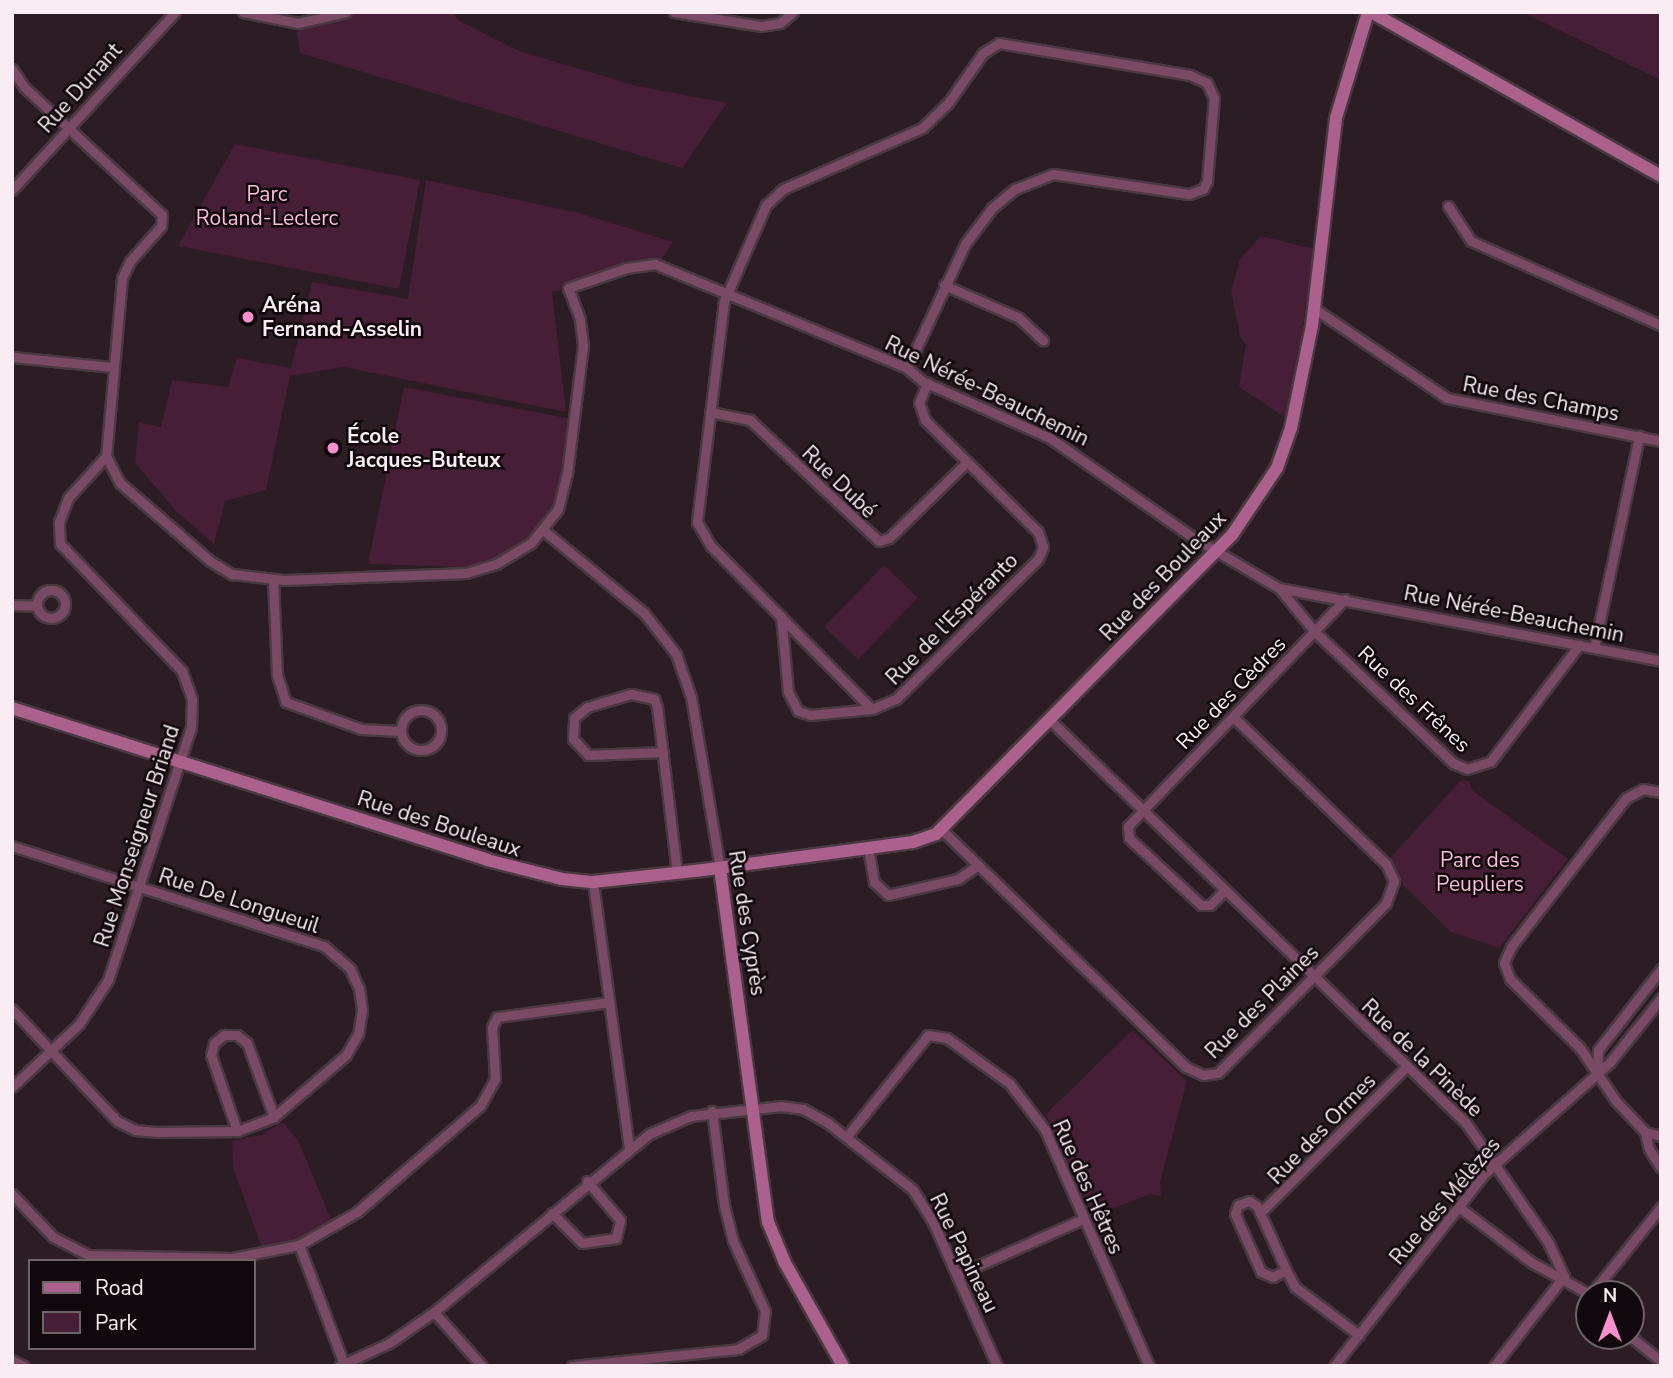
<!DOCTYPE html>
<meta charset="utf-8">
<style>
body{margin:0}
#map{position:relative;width:1673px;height:1378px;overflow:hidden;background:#2c1c24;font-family:"Nunito Sans",sans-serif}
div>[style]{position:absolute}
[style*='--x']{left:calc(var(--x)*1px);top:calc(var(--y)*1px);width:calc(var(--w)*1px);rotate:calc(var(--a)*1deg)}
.green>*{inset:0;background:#461e36;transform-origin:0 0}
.roads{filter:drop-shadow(2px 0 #493941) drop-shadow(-2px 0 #493941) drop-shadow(0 2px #493941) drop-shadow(0 -2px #493941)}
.street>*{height:9px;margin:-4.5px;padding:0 4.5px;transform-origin:4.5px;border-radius:4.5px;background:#7a4a65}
.street>.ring{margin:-4.5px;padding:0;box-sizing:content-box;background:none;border:9px solid #7a4a65;border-radius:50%}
.secondary>*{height:12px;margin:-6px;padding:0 6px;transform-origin:6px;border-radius:6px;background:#ac608c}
.dots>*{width:19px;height:19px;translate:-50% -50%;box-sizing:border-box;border:4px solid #10080c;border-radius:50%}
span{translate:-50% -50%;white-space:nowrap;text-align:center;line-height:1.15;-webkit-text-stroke:5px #10080c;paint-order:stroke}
.street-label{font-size:21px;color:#f9edf3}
.park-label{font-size:21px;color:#f9bcdd}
.poi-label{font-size:21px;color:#f9edf3;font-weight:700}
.left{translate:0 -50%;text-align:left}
.frame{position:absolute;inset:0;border:14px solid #f9edf3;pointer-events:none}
.legend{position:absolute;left:28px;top:1259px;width:228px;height:91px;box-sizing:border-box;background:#10080c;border:2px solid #6d6468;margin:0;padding:9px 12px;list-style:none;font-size:21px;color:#f9edf3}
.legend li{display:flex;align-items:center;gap:14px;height:35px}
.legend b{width:35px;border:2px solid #6d6468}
.north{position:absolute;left:1575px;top:1280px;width:70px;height:70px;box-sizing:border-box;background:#10080c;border:2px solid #6d6468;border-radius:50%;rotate:0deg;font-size:19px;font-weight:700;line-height:28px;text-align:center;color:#f9edf3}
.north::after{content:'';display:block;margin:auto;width:24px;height:32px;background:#f890cc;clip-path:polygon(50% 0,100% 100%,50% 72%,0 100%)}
</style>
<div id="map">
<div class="green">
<i style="clip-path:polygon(328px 12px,452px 12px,458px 20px,519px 51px,637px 86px,727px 103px,682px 168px,300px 53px,296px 24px)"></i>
<i style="clip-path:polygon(1522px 12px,1661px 12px,1661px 80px)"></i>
<i style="clip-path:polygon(235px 144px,420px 180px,399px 289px,178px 246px)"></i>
<i style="clip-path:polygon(426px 180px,579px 213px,673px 242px,658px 264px,552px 292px,566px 412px,344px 367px,290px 376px,266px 490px,225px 501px,214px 544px,178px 513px,135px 463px,139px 422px,161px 427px,172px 380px,228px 387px,237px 358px,291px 368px,312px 282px,408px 299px)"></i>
<i style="clip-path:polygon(1261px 236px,1314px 249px,1289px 420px,1239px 387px,1246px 344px,1240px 336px,1231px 291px,1240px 259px)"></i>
<i style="clip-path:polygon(404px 387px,572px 419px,566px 476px,544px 536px,489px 568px,368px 564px)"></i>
<i style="left:884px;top:565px;width:47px;height:86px;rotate:44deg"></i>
<i style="clip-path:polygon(1461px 780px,1469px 781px,1473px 791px,1568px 859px,1499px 948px,1451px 932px,1403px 885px,1390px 858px)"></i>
<i style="clip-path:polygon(1132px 1030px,1187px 1081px,1160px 1182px,1161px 1196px,1150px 1194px,1093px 1216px,1046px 1114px)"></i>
<i style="clip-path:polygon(283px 1122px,298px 1140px,332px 1222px,297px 1240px,262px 1248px,233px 1168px,232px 1141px,261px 1135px)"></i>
</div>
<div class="roads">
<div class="street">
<i style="--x:243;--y:12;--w:56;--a:11.3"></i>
<i style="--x:298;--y:23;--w:49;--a:-12.9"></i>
<i style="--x:674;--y:12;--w:88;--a:9.1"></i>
<i style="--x:761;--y:26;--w:19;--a:-9"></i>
<i style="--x:780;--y:23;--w:17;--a:-40"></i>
<i style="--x:12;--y:69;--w:22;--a:56"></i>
<i style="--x:24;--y:87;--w:188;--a:42.8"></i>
<i style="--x:162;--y:215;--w:11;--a:95"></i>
<i style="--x:161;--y:226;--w:47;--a:131.5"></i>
<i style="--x:130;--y:261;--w:19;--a:115"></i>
<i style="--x:122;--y:278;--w:179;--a:95.1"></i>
<i style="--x:106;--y:456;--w:30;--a:63"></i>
<i style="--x:120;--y:483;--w:119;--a:40.9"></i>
<i style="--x:210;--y:561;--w:26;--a:31"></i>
<i style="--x:232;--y:574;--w:52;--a:6.6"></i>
<i style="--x:284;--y:580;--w:182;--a:-2.2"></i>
<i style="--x:466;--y:573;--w:31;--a:-17"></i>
<i style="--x:496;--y:564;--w:41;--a:-31"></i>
<i style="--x:531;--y:543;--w:43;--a:-51.5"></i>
<i style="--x:558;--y:509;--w:36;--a:-76"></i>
<i style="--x:567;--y:474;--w:130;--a:-82.9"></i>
<i style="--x:583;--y:345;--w:26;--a:-97"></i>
<i style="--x:580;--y:319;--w:33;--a:-111"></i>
<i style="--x:568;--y:288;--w:61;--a:-19"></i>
<i style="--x:626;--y:268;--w:29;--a:-8"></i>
<i style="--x:655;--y:264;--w:273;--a:22.4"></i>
<i style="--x:907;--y:368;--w:20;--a:41"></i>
<i style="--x:922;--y:381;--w:140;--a:24"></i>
<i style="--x:1050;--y:438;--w:175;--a:34.8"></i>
<i style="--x:1194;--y:538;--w:99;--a:30.5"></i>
<i style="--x:1279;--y:588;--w:389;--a:10.8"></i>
<i style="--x:12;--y:190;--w:241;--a:-47.5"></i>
<i style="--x:1448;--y:206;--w:42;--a:56.7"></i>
<i style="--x:1471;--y:241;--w:208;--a:23.9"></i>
<i style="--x:944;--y:285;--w:82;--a:23.7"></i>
<i style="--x:1019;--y:318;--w:33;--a:43"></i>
<i style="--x:1315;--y:309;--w:159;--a:34"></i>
<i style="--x:1447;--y:398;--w:218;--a:11.4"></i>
<i style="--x:12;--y:357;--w:100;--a:5.7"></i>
<i style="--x:907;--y:368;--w:137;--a:-64.9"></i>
<i style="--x:965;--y:244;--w:45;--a:-53.1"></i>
<i style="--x:992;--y:208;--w:30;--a:-40"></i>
<i style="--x:1015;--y:189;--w:41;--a:-21.5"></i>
<i style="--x:1053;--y:174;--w:137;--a:8.4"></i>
<i style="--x:1189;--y:194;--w:15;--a:-20"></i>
<i style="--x:1203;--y:189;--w:9;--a:-63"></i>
<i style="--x:1207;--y:181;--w:83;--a:-85.2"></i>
<i style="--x:1214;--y:98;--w:17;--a:-115"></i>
<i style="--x:1207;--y:83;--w:19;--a:-155"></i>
<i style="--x:1190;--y:75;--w:194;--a:-170.5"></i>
<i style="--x:999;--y:43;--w:19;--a:148"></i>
<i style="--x:983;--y:53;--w:61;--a:125"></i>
<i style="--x:948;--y:103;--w:36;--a:136"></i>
<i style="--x:922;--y:128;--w:152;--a:156.3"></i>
<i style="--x:783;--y:189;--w:23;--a:137"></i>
<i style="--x:766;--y:205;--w:105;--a:113.6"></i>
<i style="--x:724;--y:301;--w:223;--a:97"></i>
<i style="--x:697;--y:522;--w:28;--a:60"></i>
<i style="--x:711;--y:546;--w:229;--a:45.4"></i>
<i style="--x:872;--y:709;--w:26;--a:-23"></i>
<i style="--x:896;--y:699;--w:199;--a:-44.6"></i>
<i style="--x:1038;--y:559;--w:13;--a:-67"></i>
<i style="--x:1043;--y:547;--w:16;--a:-108"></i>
<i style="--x:1038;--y:532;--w:159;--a:-135.3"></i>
<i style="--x:925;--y:420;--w:18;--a:-109"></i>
<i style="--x:919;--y:403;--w:22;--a:-68"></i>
<i style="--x:710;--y:412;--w:41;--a:11.3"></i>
<i style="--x:750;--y:420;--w:177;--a:43.2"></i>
<i style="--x:879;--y:541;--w:10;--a:-17"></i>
<i style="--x:889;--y:538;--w:109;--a:-44.3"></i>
<i style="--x:543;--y:530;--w:131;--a:39.4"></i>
<i style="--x:644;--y:613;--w:52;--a:52"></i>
<i style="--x:676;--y:654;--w:46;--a:70.8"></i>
<i style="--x:691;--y:697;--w:173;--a:80.4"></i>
<i style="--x:273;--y:579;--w:96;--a:87.6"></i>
<i style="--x:277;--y:675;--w:28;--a:72"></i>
<i style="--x:286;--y:702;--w:80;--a:19.8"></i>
<i style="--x:361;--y:729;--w:38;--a:3"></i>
<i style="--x:1279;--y:588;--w:57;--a:50.7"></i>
<i style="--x:1315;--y:632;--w:190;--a:43.5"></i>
<i style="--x:1453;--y:763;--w:15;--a:23"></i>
<i style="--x:1467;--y:769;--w:25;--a:-18"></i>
<i style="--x:1491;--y:761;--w:146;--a:-52.8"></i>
<i class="ring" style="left:37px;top:590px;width:19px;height:19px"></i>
<i style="--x:12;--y:605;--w:24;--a:2"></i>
<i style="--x:781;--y:616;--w:76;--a:84.7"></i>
<i style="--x:788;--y:692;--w:21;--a:62"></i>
<i style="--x:798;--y:711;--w:13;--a:18"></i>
<i style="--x:810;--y:715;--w:62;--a:-5.5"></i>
<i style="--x:1594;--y:648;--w:217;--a:-78"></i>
<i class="ring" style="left:401px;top:710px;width:31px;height:31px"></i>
<i style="--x:1051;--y:721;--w:578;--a:44.09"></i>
<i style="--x:1466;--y:1123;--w:145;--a:55.4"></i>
<i style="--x:1548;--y:1242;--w:38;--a:65"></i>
<i style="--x:663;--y:752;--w:75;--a:177.7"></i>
<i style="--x:588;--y:755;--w:22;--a:-133"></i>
<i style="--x:573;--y:739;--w:21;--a:-87"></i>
<i style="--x:574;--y:718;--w:17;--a:-40"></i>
<i style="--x:587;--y:707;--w:46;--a:-16.5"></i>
<i style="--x:631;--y:694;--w:24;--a:12"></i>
<i style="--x:654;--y:699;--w:9;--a:69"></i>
<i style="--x:657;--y:707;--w:57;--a:83"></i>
<i style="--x:664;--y:764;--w:110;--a:83.2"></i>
<i style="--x:1661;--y:792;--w:18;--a:-171"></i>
<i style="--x:1643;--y:789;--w:19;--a:152"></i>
<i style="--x:1626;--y:798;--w:188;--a:127.7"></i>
<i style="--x:1511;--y:947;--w:17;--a:114"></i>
<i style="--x:1504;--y:963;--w:17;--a:69"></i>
<i style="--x:1510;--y:979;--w:98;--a:44.6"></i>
<i style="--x:1580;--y:1048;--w:64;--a:55.8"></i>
<i style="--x:1616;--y:1101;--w:42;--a:46.9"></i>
<i style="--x:1645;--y:1132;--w:16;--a:14"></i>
<i style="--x:942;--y:830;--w:340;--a:44.2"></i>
<i style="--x:1186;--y:1067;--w:19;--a:25"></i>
<i style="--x:1203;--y:1075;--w:15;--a:-8"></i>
<i style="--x:1218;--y:1073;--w:239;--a:-45.3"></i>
<i style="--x:1386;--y:903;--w:23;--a:-70"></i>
<i style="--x:1394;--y:881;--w:19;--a:-115"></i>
<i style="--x:1386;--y:864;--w:212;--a:-136.1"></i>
<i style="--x:12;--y:846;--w:328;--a:17.8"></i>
<i style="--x:324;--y:946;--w:35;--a:41"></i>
<i style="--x:350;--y:969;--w:21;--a:65"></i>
<i style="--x:359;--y:988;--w:22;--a:82"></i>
<i style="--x:362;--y:1010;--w:24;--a:99"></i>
<i style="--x:358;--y:1034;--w:24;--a:120"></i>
<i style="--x:346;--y:1055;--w:95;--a:139.3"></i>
<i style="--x:274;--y:1117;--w:40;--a:159"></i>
<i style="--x:237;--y:1131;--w:80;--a:179.3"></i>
<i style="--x:157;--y:1132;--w:22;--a:-175"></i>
<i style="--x:135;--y:1130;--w:20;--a:-153"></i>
<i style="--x:117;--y:1121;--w:154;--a:-133.2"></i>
<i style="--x:868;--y:848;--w:35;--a:80"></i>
<i style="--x:874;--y:882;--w:19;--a:43"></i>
<i style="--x:888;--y:895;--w:72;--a:-12.9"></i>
<i style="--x:958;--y:879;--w:24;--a:-35"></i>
<i style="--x:593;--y:882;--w:268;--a:82.3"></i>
<i style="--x:1225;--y:890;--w:21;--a:135"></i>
<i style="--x:1210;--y:905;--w:9;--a:180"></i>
<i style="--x:1201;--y:905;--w:98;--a:-137.1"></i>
<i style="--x:1129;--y:838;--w:12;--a:-95"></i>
<i style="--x:1128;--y:826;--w:314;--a:-46.3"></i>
<i style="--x:1597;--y:1072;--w:22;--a:-87"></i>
<i style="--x:1598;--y:1050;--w:103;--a:-52.1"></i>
<i style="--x:12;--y:1087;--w:92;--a:-43.2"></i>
<i style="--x:79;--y:1024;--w:53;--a:-56.6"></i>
<i style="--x:108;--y:980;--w:265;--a:-71.8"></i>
<i style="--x:191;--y:728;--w:29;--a:-88"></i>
<i style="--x:192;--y:699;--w:30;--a:-110"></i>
<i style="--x:182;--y:671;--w:176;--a:-133.8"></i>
<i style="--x:60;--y:544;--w:22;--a:-93"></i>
<i style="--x:59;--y:522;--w:26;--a:-69"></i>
<i style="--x:68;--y:498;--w:57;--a:-47.9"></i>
<i style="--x:237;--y:1131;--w:80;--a:-108.9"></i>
<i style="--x:211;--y:1055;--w:12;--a:-76"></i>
<i style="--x:214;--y:1043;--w:13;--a:-39"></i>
<i style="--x:224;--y:1035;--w:13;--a:0"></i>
<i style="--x:237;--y:1035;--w:13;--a:39"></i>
<i style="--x:247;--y:1043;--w:79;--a:70"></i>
<i style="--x:1645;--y:1132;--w:17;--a:77"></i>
<i style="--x:1649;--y:1149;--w:22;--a:58"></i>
<i style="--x:847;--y:1136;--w:129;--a:-51.3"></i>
<i style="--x:928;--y:1035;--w:19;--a:9"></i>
<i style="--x:947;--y:1038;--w:78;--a:36.1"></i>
<i style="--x:1010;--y:1084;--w:58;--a:52.7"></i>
<i style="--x:1045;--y:1130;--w:258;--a:66.2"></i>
<i style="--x:12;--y:1194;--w:59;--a:46.4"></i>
<i style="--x:53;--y:1237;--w:39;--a:27"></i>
<i style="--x:88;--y:1255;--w:144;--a:1.2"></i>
<i style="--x:232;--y:1258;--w:68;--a:-11"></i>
<i style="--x:299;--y:1245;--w:67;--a:-29.6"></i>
<i style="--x:357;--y:1212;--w:162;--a:-40.8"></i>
<i style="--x:480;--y:1106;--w:31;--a:-61"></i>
<i style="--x:495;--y:1079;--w:52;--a:-93.3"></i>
<i style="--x:492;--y:1027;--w:11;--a:-63"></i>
<i style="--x:497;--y:1017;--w:113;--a:-7.6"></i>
<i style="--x:1249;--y:1201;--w:9;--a:32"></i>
<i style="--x:1257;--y:1206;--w:70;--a:65.6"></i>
<i style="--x:1286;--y:1270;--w:15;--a:152"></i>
<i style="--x:1273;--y:1277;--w:13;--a:-157"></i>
<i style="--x:1261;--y:1272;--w:64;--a:-114.1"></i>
<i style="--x:1235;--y:1214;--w:9;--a:-72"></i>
<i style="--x:1238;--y:1205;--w:12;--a:-20"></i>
<i style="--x:1459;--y:1207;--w:91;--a:37.4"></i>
<i style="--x:1531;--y:1262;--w:66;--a:28.9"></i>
<i style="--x:552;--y:1213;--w:42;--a:45"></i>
<i style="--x:582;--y:1243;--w:34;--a:-8"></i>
<i style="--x:616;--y:1238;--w:18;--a:-77"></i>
<i style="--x:620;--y:1220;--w:51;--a:-130.2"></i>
<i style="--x:1260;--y:1213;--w:206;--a:-45"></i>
<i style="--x:299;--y:1245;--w:127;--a:69.3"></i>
<i style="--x:1286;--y:1270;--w:19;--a:62"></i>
<i style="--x:1295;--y:1287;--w:80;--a:36.9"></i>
<i style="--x:957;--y:1275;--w:138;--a:-24"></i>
<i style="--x:1591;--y:1294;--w:112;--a:-51.2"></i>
<i style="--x:434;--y:1312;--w:72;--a:48.4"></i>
<i style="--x:1630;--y:1336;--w:40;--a:39"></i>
<i style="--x:12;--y:1360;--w:13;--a:27"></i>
<i style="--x:339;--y:1366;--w:55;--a:-24.7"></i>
<i style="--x:389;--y:1343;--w:55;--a:-34.6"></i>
<i style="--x:434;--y:1312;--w:279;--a:-39.6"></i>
<i style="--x:649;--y:1134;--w:46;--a:-23.2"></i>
<i style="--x:691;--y:1116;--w:91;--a:-6.3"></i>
<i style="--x:781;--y:1106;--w:22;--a:8"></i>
<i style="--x:803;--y:1109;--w:29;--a:29"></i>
<i style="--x:828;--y:1123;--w:108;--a:38.2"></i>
<i style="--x:913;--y:1190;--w:38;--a:58"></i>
<i style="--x:933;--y:1222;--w:158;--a:66"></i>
<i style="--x:572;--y:1366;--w:167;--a:-5.8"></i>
<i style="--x:738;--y:1349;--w:28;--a:-30"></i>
<i style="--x:762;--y:1335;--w:24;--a:-83"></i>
<i style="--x:765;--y:1311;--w:77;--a:-114.6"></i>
<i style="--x:733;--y:1241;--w:37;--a:-104"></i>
<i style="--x:724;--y:1205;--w:95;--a:-97.3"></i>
<i style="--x:1334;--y:1366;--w:244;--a:-52"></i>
<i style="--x:1484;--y:1174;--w:169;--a:-41.6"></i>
<i style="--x:1610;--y:1062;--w:82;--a:-51.4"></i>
<i style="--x:1494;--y:1366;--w:114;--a:-52.1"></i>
</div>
<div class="secondary">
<i style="--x:1371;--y:12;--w:333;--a:29.5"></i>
<i style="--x:12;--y:708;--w:499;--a:17.7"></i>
<i style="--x:487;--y:860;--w:77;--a:14.2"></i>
<i style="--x:562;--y:879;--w:31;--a:6"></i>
<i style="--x:593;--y:882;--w:111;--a:-6.2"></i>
<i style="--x:703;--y:870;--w:212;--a:-7.6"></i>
<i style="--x:913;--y:842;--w:24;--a:-19"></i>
<i style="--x:936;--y:834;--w:421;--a:-45.3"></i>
<i style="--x:1232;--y:535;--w:81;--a:-56.1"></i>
<i style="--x:1277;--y:468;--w:42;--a:-70.7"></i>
<i style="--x:1291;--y:428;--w:104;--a:-78.4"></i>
<i style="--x:1312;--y:326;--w:209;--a:-83.4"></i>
<i style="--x:1336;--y:118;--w:111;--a:-73.2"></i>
<i style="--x:720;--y:868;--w:357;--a:82.3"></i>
<i style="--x:768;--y:1222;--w:44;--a:67.5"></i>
<i style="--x:785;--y:1263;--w:118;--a:60.6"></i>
</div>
</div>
<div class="dots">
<i style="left:248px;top:317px;background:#f890cc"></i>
<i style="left:333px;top:448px;background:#f890cc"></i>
</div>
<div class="street-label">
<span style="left:80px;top:88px;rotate:-48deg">Rue Dunant</span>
<span style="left:987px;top:391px;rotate:26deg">Rue Nérée-Beauchemin</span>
<span style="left:1541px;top:399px;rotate:11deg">Rue des Champs</span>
<span style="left:839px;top:482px;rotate:44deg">Rue Dubé</span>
<span style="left:1163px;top:576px;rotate:-46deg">Rue des Bouleaux</span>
<span style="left:1514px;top:614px;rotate:11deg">Rue Nérée-Beauchemin</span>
<span style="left:952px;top:619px;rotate:-45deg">Rue de l'Espéranto</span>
<span style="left:1231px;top:693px;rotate:-46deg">Rue des Cèdres</span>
<span style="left:1414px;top:699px;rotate:43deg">Rue des Frênes</span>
<span style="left:439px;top:824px;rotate:18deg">Rue des Bouleaux</span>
<span style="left:137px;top:836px;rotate:-72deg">Rue Monseigneur Briand</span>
<span style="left:239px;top:901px;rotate:18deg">Rue De Longueuil</span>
<span style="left:747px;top:923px;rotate:81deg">Rue des Cyprès</span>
<span style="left:1262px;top:1002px;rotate:-45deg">Rue des Plaines</span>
<span style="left:1422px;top:1058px;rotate:44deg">Rue de la Pinède</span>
<span style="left:1322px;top:1129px;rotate:-46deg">Rue des Ormes</span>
<span style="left:1088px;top:1187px;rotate:66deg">Rue des Hêtres</span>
<span style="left:1445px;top:1201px;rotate:-50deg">Rue des Mélèzes</span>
<span style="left:964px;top:1253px;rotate:64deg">Rue Papineau</span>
</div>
<div class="park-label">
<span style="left:267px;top:206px">Parc<br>Roland-Leclerc</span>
<span style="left:1480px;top:872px">Parc des<br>Peupliers</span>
</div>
<div class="poi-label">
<span class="left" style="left:262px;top:317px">Aréna<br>Fernand-Asselin</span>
<span class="left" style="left:347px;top:448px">École<br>Jacques-Buteux</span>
</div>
<div class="frame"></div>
<ul class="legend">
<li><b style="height:9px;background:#ac608c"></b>Road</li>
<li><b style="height:19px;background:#461e36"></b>Park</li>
</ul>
<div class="north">N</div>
</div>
